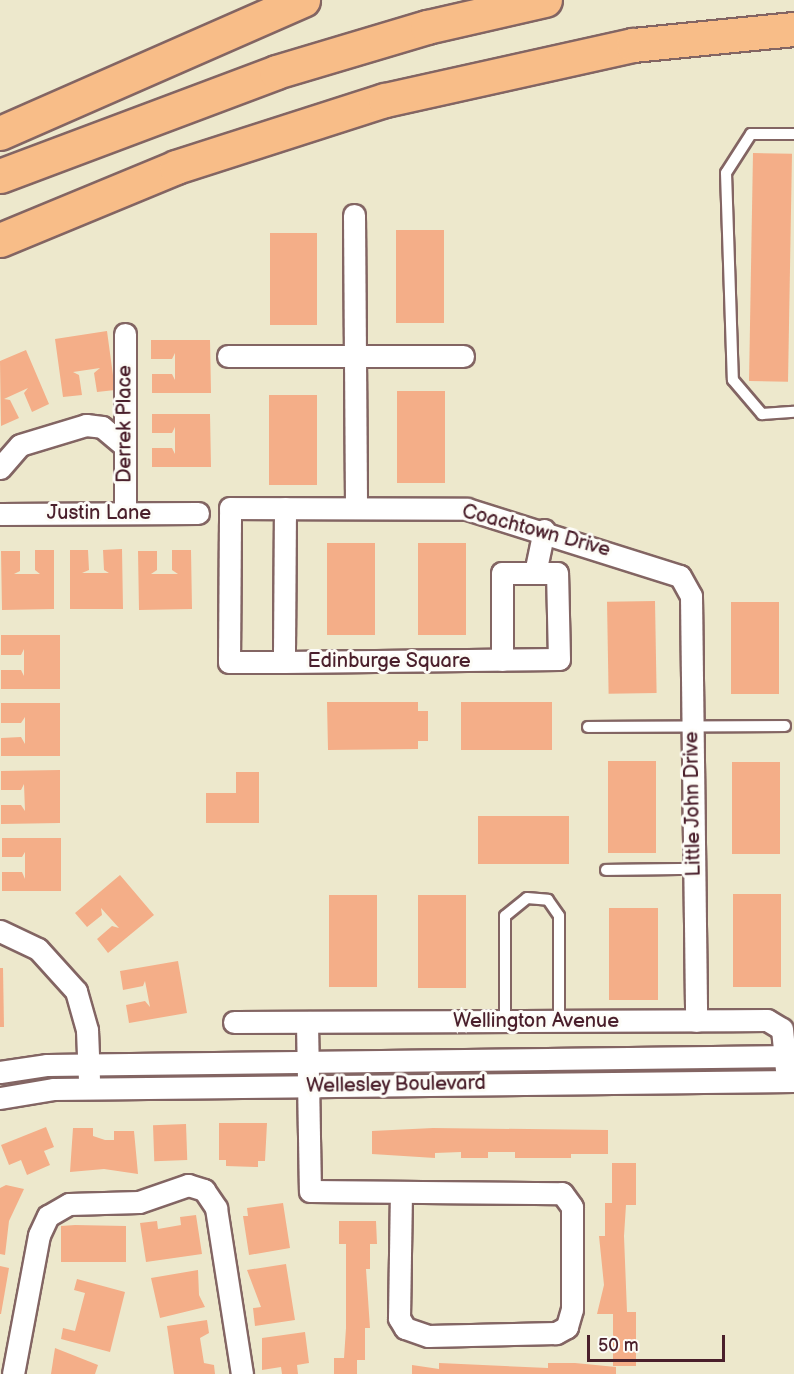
<!DOCTYPE html>
<style>
body{margin:0}
#map{position:relative;width:794px;height:1374px;overflow:hidden;background:#ede8cc;font-family:"Balsamiq Sans",sans-serif}
div>[style]{position:absolute}
[style*='--x']{left:calc(var(--x)*1px);top:calc(var(--y)*1px);width:calc(var(--w)*1px);rotate:calc(var(--a)*1deg)}
.building>*{inset:0;background:#f4ae88;transform-origin:0 0}
.roads{filter:drop-shadow(2px 0 #836563) drop-shadow(-2px 0 #836563) drop-shadow(0 2px #836563) drop-shadow(0 -2px #836563)}
.lane>*{height:10px;margin:-5px;padding:0 5px;transform-origin:5px;border-radius:5px;background:#fff}
.street>*{height:21px;margin:-10.5px;padding:0 10.5px;transform-origin:10.5px;border-radius:10.5px;background:#fff}
.highway>*{height:33px;margin:-16.5px;padding:0 16.5px;transform-origin:16.5px;border-radius:16.5px;background:#f8bd88}
span{translate:-50% -50%;white-space:nowrap;text-align:center;line-height:1.15;-webkit-text-stroke:6px #fdfcf7;paint-order:stroke}
.street-label{font-size:20px;color:#4a1f2b}
.scale{position:absolute;left:587px;top:1335px;width:138px;height:27px;box-sizing:border-box;border:3px solid #4a1f2b;border-top:0;padding-left:8px;font-size:18px;line-height:21px;white-space:nowrap;color:#4a1f2b;-webkit-text-stroke:4px #fdfcf7;paint-order:stroke}
</style>
<div id="map">
<div class="building">
<i style="left:753px;top:153px;width:39px;height:228px;rotate:1deg"></i>
<i style="left:444px;top:230px;width:93px;height:48px;rotate:90deg"></i>
<i style="left:270px;top:233px;width:47px;height:92px"></i>
<i style="clip-path:polygon(107px 331px,115px 390px,97px 392px,94px 373px,100px 368px,73px 372px,79px 375px,82px 395px,63px 397px,55px 339px)"></i>
<i style="clip-path:polygon(151px 340px,210px 340px,211px 393px,152px 393px,152px 374px,172px 374px,175px 380px,175px 353px,172px 359px,151px 359px)"></i>
<i style="clip-path:polygon(26px 350px,49px 404px,32px 412px,24px 393px,28px 388px,4px 399px,10px 400px,19px 418px,1px 426px,0 361px)"></i>
<i style="left:397px;top:391px;width:48px;height:92px"></i>
<i style="left:269px;top:395px;width:48px;height:90px"></i>
<i style="clip-path:polygon(152px 414px,210px 414px,211px 467px,152px 467px,152px 448px,172px 448px,175px 454px,175px 427px,172px 433px,152px 433px)"></i>
<i style="left:327px;top:543px;width:48px;height:92px"></i>
<i style="left:418px;top:543px;width:48px;height:92px"></i>
<i style="clip-path:polygon(122px 549px,123px 609px,70px 609px,70px 550px,88px 550px,89px 570px,82px 573px,109px 573px,104px 570px,103px 550px)"></i>
<i style="clip-path:polygon(35px 550px,54px 550px,54px 609px,2px 610px,1px 551px,20px 551px,20px 571px,14px 574px,40px 574px,35px 570px)"></i>
<i style="clip-path:polygon(172px 550px,191px 550px,192px 609px,139px 610px,138px 551px,157px 551px,157px 570px,151px 574px,178px 574px,172px 570px)"></i>
<i style="left:655px;top:601px;width:92px;height:48px;rotate:89deg"></i>
<i style="left:731px;top:602px;width:48px;height:92px"></i>
<i style="clip-path:polygon(1px 635px,60px 635px,60px 689px,1px 689px,1px 670px,21px 670px,24px 676px,24px 649px,21px 655px,1px 655px)"></i>
<i style="clip-path:polygon(327px 702px,418px 702px,418px 711px,428px 711px,428px 741px,418px 741px,418px 749px,328px 750px)"></i>
<i style="left:461px;top:702px;width:91px;height:48px"></i>
<i style="clip-path:polygon(1px 703px,60px 703px,60px 756px,1px 756px,1px 738px,21px 737px,25px 744px,25px 717px,21px 723px,1px 723px)"></i>
<i style="left:608px;top:761px;width:48px;height:92px"></i>
<i style="left:732px;top:762px;width:48px;height:92px"></i>
<i style="clip-path:polygon(60px 770px,60px 823px,1px 824px,1px 805px,21px 805px,25px 811px,24px 784px,21px 790px,1px 790px,1px 771px)"></i>
<i style="clip-path:polygon(236px 772px,259px 772px,259px 823px,206px 823px,206px 793px,236px 793px)"></i>
<i style="left:569px;top:816px;width:48px;height:91px;rotate:90deg"></i>
<i style="clip-path:polygon(2px 838px,61px 838px,61px 891px,2px 891px,2px 872px,22px 872px,25px 879px,25px 852px,22px 857px,2px 857px)"></i>
<i style="clip-path:polygon(120px 875px,154px 915px,108px 953px,97px 939px,112px 926px,119px 928px,101px 908px,102px 915px,87px 927px,75px 913px)"></i>
<i style="left:733px;top:894px;width:48px;height:93px"></i>
<i style="left:329px;top:895px;width:48px;height:92px"></i>
<i style="left:418px;top:895px;width:48px;height:93px"></i>
<i style="left:609px;top:908px;width:49px;height:92px"></i>
<i style="clip-path:polygon(178px 961px,187px 1013px,129px 1023px,126px 1005px,145px 1001px,150px 1007px,145px 981px,143px 986px,123px 990px,120px 971px)"></i>
<i style="clip-path:polygon(0 968px,3px 968px,4px 1027px,0 1027px)"></i>
<i style="clip-path:polygon(219px 1123px,267px 1123px,265px 1161px,258px 1161px,258px 1167px,226px 1166px,226px 1160px,219px 1160px)"></i>
<i style="left:186px;top:1124px;width:36px;height:33px;rotate:88deg"></i>
<i style="clip-path:polygon(46px 1127px,54px 1147px,44px 1151px,50px 1165px,27px 1175px,21px 1160px,9px 1165px,1px 1145px)"></i>
<i style="clip-path:polygon(73px 1128px,93px 1128px,93px 1136px,105px 1140px,114px 1140px,114px 1131px,134px 1131px,138px 1174px,104px 1169px,70px 1172px)"></i>
<i style="clip-path:polygon(433px 1128px,608px 1130px,608px 1154px,571px 1154px,571px 1158px,515px 1158px,515px 1152px,488px 1152px,488px 1158px,461px 1158px,461px 1152px,435px 1153px,435px 1158px,372px 1154px,372px 1131px)"></i>
<i style="clip-path:polygon(612px 1163px,636px 1163px,636px 1205px,626px 1205px,624px 1236px,627px 1312px,636px 1312px,636px 1366px,613px 1366px,613px 1314px,597px 1314px,604px 1285px,599px 1236px,605px 1236px,605px 1203px,612px 1203px)"></i>
<i style="clip-path:polygon(6px 1185px,24px 1189px,9px 1221px,5px 1255px,0 1254px,0 1188px)"></i>
<i style="clip-path:polygon(283px 1203px,290px 1248px,249px 1255px,243px 1216px,248px 1216px,247px 1208px)"></i>
<i style="clip-path:polygon(196px 1215px,202px 1254px,146px 1262px,140px 1223px,157px 1221px,158px 1229px,181px 1225px,180px 1217px)"></i>
<i style="clip-path:polygon(339px 1221px,376px 1221px,377px 1244px,370px 1244px,370px 1269px,366px 1269px,370px 1328px,365px 1328px,365px 1360px,357px 1360px,357px 1374px,334px 1374px,334px 1358px,344px 1358px,346px 1328px,346px 1244px,339px 1244px)"></i>
<i style="clip-path:polygon(75px 1225px,126px 1226px,126px 1262px,61px 1262px,61px 1226px)"></i>
<i style="clip-path:polygon(286px 1264px,295px 1320px,255px 1326px,253px 1308px,261px 1307px,247px 1270px)"></i>
<i style="clip-path:polygon(0 1266px,9px 1268px,1px 1314px,0 1314px)"></i>
<i style="clip-path:polygon(198px 1270px,199px 1295px,205px 1307px,160px 1318px,151px 1278px)"></i>
<i style="clip-path:polygon(77px 1279px,125px 1292px,110px 1352px,61px 1339px,63px 1328px,75px 1331px,85px 1293px,74px 1290px)"></i>
<i style="clip-path:polygon(207px 1320px,209px 1333px,200px 1338px,204px 1363px,214px 1365px,215px 1374px,174px 1374px,167px 1326px)"></i>
<i style="clip-path:polygon(305px 1332px,309px 1363px,297px 1365px,298px 1374px,282px 1374px,281px 1367px,262px 1370px,262px 1338px)"></i>
<i style="clip-path:polygon(55px 1348px,98px 1365px,95px 1374px,51px 1374px)"></i>
<i style="clip-path:polygon(439px 1363px,548px 1368px,548px 1363px,575px 1363px,616px 1367px,616px 1374px,412px 1374px,412px 1365px,439px 1369px)"></i>
</div>
<div class="roads">
<div class="lane">
<i style="--x:794;--y:134;--w:43;--a:180"></i>
<i style="--x:751;--y:134;--w:46;--a:122.7"></i>
<i style="--x:726;--y:173;--w:207;--a:88.1"></i>
<i style="--x:733;--y:380;--w:45;--a:49.5"></i>
<i style="--x:762;--y:414;--w:32;--a:-4"></i>
<i style="--x:588;--y:727;--w:197;--a:-0.3"></i>
<i style="--x:606;--y:870;--w:88;--a:-0.7"></i>
<i style="--x:505;--y:1021;--w:105;--a:-90"></i>
<i style="--x:505;--y:916;--w:28;--a:-39"></i>
<i style="--x:527;--y:898;--w:21;--a:5"></i>
<i style="--x:548;--y:900;--w:19;--a:55"></i>
<i style="--x:559;--y:916;--w:105;--a:90"></i>
</div>
<div class="street">
<i style="--x:354;--y:215;--w:293;--a:89.6"></i>
<i style="--x:125;--y:334;--w:179;--a:90"></i>
<i style="--x:228;--y:356;--w:235;--a:0"></i>
<i style="--x:0;--y:468;--w:30;--a:-49"></i>
<i style="--x:20;--y:445;--w:69;--a:-16.9"></i>
<i style="--x:86;--y:425;--w:16;--a:7"></i>
<i style="--x:102;--y:427;--w:30;--a:40"></i>
<i style="--x:285;--y:508;--w:154;--a:90.4"></i>
<i style="--x:284;--y:662;--w:275;--a:-0.6"></i>
<i style="--x:559;--y:659;--w:86;--a:-91.3"></i>
<i style="--x:557;--y:573;--w:22;--a:180"></i>
<i style="--x:535;--y:573;--w:44;--a:-78.2"></i>
<i style="--x:0;--y:514;--w:198;--a:-0.3"></i>
<i style="--x:502;--y:660;--w:87;--a:-90"></i>
<i style="--x:502;--y:573;--w:33;--a:0"></i>
<i style="--x:284;--y:662;--w:55;--a:180"></i>
<i style="--x:229;--y:662;--w:154;--a:-89.6"></i>
<i style="--x:230;--y:508;--w:237;--a:0.2"></i>
<i style="--x:467;--y:509;--w:223;--a:17.5"></i>
<i style="--x:680;--y:576;--w:23;--a:61"></i>
<i style="--x:691;--y:596;--w:425;--a:89.3"></i>
<i style="--x:0;--y:931;--w:42;--a:25.3"></i>
<i style="--x:38;--y:949;--w:57;--a:47.9"></i>
<i style="--x:76;--y:991;--w:41;--a:74.2"></i>
<i style="--x:87;--y:1030;--w:49;--a:87.7"></i>
<i style="--x:234;--y:1022;--w:533;--a:-0.21"></i>
<i style="--x:767;--y:1020;--w:17;--a:31"></i>
<i style="--x:782;--y:1029;--w:41;--a:84.4"></i>
<i style="--x:307;--y:1022;--w:169;--a:89"></i>
<i style="--x:310;--y:1191;--w:252;--a:0.5"></i>
<i style="--x:562;--y:1193;--w:17;--a:54"></i>
<i style="--x:572;--y:1207;--w:102;--a:90"></i>
<i style="--x:572;--y:1309;--w:19;--a:106"></i>
<i style="--x:567;--y:1327;--w:13;--a:151"></i>
<i style="--x:556;--y:1333;--w:128;--a:178.7"></i>
<i style="--x:428;--y:1336;--w:24;--a:-161"></i>
<i style="--x:405;--y:1328;--w:12;--a:-121"></i>
<i style="--x:399;--y:1318;--w:125;--a:-89.1"></i>
<i style="--x:0;--y:1072;--w:48;--a:-8.5"></i>
<i style="--x:47;--y:1065;--w:747;--a:-0.69"></i>
<i style="--x:0;--y:1098;--w:55;--a:-9.5"></i>
<i style="--x:54;--y:1089;--w:740;--a:-0.62"></i>
<i style="--x:13;--y:1374;--w:141;--a:-79.4"></i>
<i style="--x:39;--y:1235;--w:21;--a:-65"></i>
<i style="--x:48;--y:1216;--w:24;--a:-30"></i>
<i style="--x:69;--y:1204;--w:70;--a:-1.6"></i>
<i style="--x:139;--y:1202;--w:52;--a:-19.1"></i>
<i style="--x:188;--y:1185;--w:17;--a:17"></i>
<i style="--x:204;--y:1190;--w:22;--a:56"></i>
<i style="--x:216;--y:1208;--w:168;--a:81.1"></i>
</div>
<div class="highway">
<i style="--x:0;--y:133;--w:331;--a:-23.7"></i>
<i style="--x:0;--y:176;--w:295;--a:-20.6"></i>
<i style="--x:276;--y:72;--w:158;--a:-16.6"></i>
<i style="--x:427;--y:27;--w:121;--a:-12.9"></i>
<i style="--x:0;--y:240;--w:191;--a:-22.5"></i>
<i style="--x:176;--y:167;--w:219;--a:-17.8"></i>
<i style="--x:385;--y:100;--w:254;--a:-12.5"></i>
<i style="--x:633;--y:45;--w:162;--a:-5.7"></i>
</div>
</div>
<div class="street-label">
<span style="left:125px;top:424px;rotate:-90deg">Derrek Place</span>
<span style="left:99px;top:513px">Justin Lane</span>
<span style="left:536px;top:531px;rotate:15deg">Coachtown Drive</span>
<span style="left:389px;top:661px">Edinburge Square</span>
<span style="left:693px;top:804px;rotate:-91deg">Little John Drive</span>
<span style="left:536px;top:1021px">Wellington Avenue</span>
<span style="left:396px;top:1085px;rotate:-1deg">Wellesley Boulevard</span>
</div>
<div class="scale">50 m</div>
</div>
